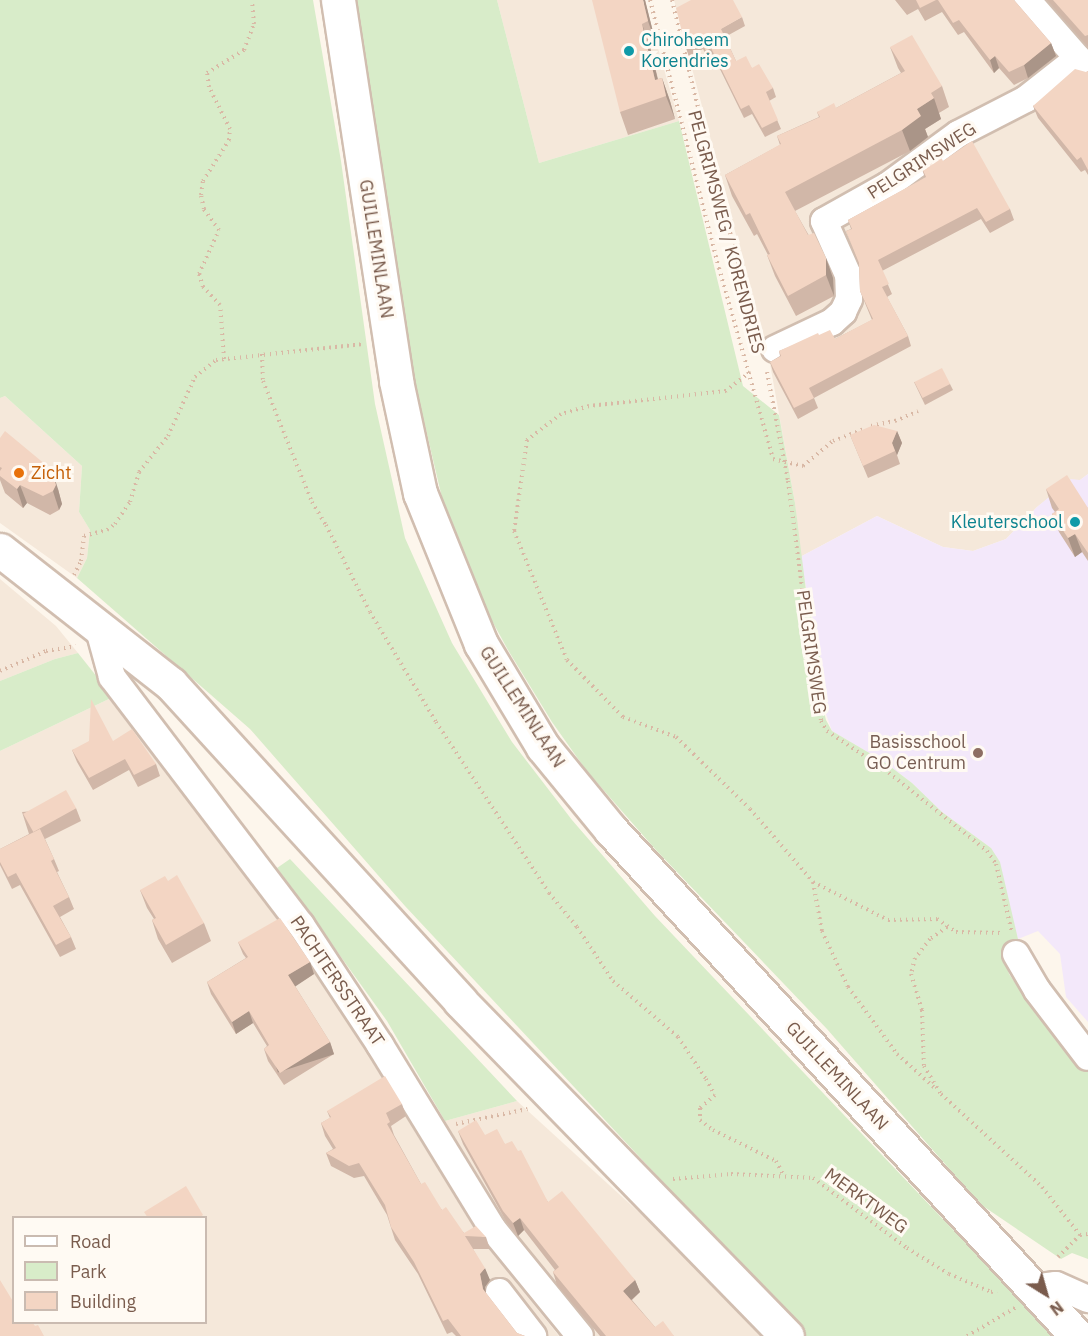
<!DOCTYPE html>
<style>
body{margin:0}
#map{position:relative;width:1088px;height:1336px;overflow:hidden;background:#fdf6ec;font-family:"IBM Plex Sans",sans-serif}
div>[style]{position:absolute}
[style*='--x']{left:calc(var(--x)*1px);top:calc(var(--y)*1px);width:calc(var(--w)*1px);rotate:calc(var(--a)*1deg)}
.residential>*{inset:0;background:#f5e8da}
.education>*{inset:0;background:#f3e8fa}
.green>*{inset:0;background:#d8ecc9}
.path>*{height:4px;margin-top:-2px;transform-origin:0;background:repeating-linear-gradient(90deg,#d9b8a5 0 1.5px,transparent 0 6px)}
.roads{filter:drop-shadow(2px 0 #d1beb0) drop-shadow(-2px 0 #d1beb0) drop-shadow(0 2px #d1beb0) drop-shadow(0 -2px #d1beb0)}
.street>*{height:26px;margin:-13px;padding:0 13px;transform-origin:13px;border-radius:13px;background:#fff}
.secondary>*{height:33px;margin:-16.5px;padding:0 16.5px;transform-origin:16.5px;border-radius:16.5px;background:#fff}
.wall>*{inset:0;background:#d1b7a8}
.shaded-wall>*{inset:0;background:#aa9588;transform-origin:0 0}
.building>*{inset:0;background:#f3d5c3;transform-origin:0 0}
.dots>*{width:16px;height:16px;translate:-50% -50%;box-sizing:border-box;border:3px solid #fffaf3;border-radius:50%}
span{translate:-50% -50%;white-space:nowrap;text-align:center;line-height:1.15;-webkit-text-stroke:6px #fffaf3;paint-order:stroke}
.culture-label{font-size:18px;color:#0d838f}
.left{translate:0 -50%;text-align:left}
.right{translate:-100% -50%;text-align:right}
.street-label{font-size:18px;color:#7a5c4d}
.food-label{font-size:18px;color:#c56008}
.education-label{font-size:18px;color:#785e54}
.legend{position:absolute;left:12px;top:1216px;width:195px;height:108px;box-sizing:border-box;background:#fffaf3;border:2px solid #cabbb1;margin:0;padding:8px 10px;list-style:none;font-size:18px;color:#7a5c4d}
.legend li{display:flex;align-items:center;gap:12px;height:30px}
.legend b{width:30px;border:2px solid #cabbb1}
.north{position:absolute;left:1016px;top:1264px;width:60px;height:60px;-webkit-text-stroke:4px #fffaf3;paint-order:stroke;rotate:143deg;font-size:16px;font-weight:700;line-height:24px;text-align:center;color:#7a5c4d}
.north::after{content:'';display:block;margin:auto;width:21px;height:27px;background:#7a5c4d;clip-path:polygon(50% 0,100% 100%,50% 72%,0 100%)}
</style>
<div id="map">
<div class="residential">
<i style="clip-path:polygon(497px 0,644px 0,679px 121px,539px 163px)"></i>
<i style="clip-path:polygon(674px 0,1010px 0,1088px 90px,1088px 474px,1080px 480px,1071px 480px,1037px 507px,1006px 539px,973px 551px,943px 547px,877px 516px,800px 557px,795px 503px,770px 364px)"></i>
<i style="clip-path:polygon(5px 396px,82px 466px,79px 512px,90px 530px,87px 558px,77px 578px,0 523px,0 398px)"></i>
<i style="clip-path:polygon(0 579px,56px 626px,78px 653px,55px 659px,0 681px)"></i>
<i style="clip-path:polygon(evenodd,113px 697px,279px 916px,357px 1032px,515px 1281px,559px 1336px,0 1336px,0 751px,113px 697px,14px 1218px,206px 1218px,206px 1322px,14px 1322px,14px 1218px)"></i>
<i style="clip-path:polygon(517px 1101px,744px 1308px,769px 1336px,590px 1336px,488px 1209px,445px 1121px)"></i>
</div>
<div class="education">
<i style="clip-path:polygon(1088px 474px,1088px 1022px,1066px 997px,1060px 954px,1038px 931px,1018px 939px,991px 848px,942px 812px,912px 783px,883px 761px,832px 731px,821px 700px,822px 665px,800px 557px,877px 516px,943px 547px,973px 551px,1006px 539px,1037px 507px,1071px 479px,1080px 480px)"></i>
</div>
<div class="green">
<i style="clip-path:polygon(0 0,313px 0,341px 161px,375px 404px,405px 538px,452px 643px,512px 742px,572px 820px,655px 916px,1054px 1336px,804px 1336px,732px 1256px,405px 906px,250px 729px,77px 578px,87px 558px,90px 530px,79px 512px,82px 466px,5px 396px,0 398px)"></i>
<i style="clip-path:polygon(355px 0,497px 0,539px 163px,679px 121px,743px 386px,779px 415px,795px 503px,807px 598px,822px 665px,821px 700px,826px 720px,832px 731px,883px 761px,912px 783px,942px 812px,991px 848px,1000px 862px,1018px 939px,1005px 951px,1009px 974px,1038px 1015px,1088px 1069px,1088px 1259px,1072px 1253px,1061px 1259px,980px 1204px,827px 1029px,655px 849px,586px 770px,552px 722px,508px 650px,467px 575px,443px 502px,410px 362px)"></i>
<i style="clip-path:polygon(78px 653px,113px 697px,0 751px,0 681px,55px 659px)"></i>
<i style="clip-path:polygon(290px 859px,517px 1101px,445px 1121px,387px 1021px,277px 868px)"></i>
</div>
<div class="path">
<i style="--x:650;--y:0;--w:277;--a:75.6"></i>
<i style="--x:719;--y:268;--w:198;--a:74.2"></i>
<i style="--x:773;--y:459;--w:31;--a:13"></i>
<i style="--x:803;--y:466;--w:39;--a:-40"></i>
<i style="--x:833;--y:441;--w:33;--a:-21"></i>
<i style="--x:672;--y:0;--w:174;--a:76.4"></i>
<i style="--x:713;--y:169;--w:169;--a:74.9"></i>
<i style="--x:262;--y:354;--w:27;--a:88"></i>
<i style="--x:263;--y:381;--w:131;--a:68"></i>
<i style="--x:312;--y:502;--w:27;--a:59"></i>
<i style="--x:326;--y:525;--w:97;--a:63.2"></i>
<i style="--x:370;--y:612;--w:128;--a:59"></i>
<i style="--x:436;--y:722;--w:205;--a:56.5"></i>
<i style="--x:549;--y:893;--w:44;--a:50.5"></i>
<i style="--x:577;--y:927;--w:65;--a:56.3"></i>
<i style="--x:613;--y:981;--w:86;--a:40.7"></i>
<i style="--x:678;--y:1037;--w:50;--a:56.3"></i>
<i style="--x:706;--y:1079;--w:18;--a:61"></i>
<i style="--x:715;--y:1095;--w:20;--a:139"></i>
<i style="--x:700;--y:1108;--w:12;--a:90"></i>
<i style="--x:700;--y:1120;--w:16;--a:38"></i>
<i style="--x:713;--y:1130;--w:70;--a:26.2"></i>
<i style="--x:776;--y:1161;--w:17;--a:62"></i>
<i style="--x:224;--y:359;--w:54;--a:-94.2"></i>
<i style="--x:220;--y:305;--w:25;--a:-133"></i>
<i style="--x:203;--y:287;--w:14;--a:-107"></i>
<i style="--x:199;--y:274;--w:48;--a:-65.6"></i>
<i style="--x:219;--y:230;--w:26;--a:-126"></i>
<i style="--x:204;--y:209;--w:14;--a:-102"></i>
<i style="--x:201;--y:195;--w:14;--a:-82"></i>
<i style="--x:203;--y:181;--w:49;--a:-57.6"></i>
<i style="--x:229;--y:140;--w:11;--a:-85"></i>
<i style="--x:230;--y:129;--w:47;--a:-116.6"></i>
<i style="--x:209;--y:87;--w:14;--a:-98"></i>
<i style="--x:207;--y:73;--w:44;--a:-31.9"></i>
<i style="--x:244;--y:50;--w:28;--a:-69"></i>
<i style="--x:254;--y:24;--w:24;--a:-95"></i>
<i style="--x:750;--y:372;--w:31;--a:142"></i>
<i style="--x:726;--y:391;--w:138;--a:173.8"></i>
<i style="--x:589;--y:406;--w:29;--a:164"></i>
<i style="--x:561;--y:414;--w:43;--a:142.6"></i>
<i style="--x:527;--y:440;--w:92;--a:98.1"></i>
<i style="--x:514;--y:531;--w:139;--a:67.7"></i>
<i style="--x:567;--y:660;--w:80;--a:45.5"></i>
<i style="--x:623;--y:717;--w:57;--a:20.7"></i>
<i style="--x:676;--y:737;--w:103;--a:44.2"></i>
<i style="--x:750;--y:809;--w:96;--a:49.2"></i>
<i style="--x:813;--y:882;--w:84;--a:26.9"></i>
<i style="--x:888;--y:920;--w:49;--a:-1.2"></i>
<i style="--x:937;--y:919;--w:23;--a:34"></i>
<i style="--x:956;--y:932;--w:47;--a:1.2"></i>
<i style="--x:767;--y:372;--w:111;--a:79.1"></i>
<i style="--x:788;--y:481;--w:146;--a:82.5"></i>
<i style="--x:807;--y:626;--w:40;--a:77"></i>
<i style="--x:816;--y:665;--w:24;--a:90"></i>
<i style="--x:816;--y:689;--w:32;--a:81"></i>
<i style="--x:821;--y:721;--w:12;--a:59"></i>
<i style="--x:827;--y:731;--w:69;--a:33.7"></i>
<i style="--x:884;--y:769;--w:132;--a:38.5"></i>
<i style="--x:987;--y:851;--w:16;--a:55"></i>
<i style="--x:996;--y:864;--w:71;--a:76.9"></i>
<i style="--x:871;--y:426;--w:25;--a:-12"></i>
<i style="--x:895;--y:421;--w:25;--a:-23"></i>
<i style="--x:74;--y:575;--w:16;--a:-63"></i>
<i style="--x:81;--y:561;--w:25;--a:-83"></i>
<i style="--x:84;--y:536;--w:24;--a:-15"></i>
<i style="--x:107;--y:530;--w:10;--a:-37"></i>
<i style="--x:115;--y:524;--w:27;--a:-56"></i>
<i style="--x:130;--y:502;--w:31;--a:-73"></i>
<i style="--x:139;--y:472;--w:46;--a:-51.1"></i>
<i style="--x:168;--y:436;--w:65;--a:-65.4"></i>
<i style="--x:195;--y:377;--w:27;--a:-39"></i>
<i style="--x:216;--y:360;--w:148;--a:-6.2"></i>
<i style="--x:0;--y:671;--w:50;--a:-23.5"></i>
<i style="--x:46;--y:651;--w:30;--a:-9"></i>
<i style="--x:813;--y:882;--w:50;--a:79.6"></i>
<i style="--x:822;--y:931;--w:62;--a:65.1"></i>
<i style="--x:848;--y:987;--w:83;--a:53.8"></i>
<i style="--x:897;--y:1054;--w:52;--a:41.9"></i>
<i style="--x:947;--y:927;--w:21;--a:145"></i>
<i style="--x:930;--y:939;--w:24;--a:128"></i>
<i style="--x:915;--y:958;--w:16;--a:104"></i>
<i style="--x:911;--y:974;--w:38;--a:73"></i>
<i style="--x:922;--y:1010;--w:56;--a:88"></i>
<i style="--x:924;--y:1066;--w:33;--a:59"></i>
<i style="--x:941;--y:1094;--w:137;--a:42.6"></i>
<i style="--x:1042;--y:1187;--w:61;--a:51.6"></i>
<i style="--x:456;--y:1124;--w:73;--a:-11.9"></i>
<i style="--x:673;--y:1179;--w:58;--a:-4.9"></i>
<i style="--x:731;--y:1174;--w:82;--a:2.8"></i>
<i style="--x:813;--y:1178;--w:117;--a:36.7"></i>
<i style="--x:907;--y:1248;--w:49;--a:31.8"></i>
<i style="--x:949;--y:1274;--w:46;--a:23.2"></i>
<i style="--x:991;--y:1292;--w:6;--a:-9"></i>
<i style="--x:1058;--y:1257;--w:31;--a:-45"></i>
<i style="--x:1080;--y:1235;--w:8;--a:-7"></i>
<i style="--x:967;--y:1336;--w:56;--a:-30.3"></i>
</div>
<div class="roads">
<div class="street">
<i style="--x:1027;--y:0;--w:93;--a:48.9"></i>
<i style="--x:775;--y:349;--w:63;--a:-25.3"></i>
<i style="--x:832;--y:322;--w:15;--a:-42"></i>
<i style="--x:843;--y:312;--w:14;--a:-65"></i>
<i style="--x:849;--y:299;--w:24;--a:-92"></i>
<i style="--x:848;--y:275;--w:59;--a:-114"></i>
<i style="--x:824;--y:221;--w:72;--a:-29.1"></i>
<i style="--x:887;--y:186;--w:88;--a:-36.2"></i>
<i style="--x:958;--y:134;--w:76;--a:-27.2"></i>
<i style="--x:1026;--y:99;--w:66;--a:-38.3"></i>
<i style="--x:98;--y:626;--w:53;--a:74.6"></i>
<i style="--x:112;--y:677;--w:312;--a:52.7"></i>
<i style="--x:301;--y:925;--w:144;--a:56.6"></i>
<i style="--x:380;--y:1045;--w:215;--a:58.5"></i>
<i style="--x:492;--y:1228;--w:139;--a:50.8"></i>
<i style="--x:1016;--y:954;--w:42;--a:59.7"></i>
<i style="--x:1037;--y:990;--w:84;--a:52.7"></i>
<i style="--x:1031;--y:1288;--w:25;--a:-7"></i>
<i style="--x:1056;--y:1285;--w:35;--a:24"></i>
<i style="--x:499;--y:1292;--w:56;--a:52.3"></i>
</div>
<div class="secondary">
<i style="--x:338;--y:0;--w:385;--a:81.3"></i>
<i style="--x:396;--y:381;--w:115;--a:77.9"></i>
<i style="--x:420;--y:493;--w:163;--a:68"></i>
<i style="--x:481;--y:644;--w:120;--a:59"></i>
<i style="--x:543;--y:747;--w:107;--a:50.7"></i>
<i style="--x:611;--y:830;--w:688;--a:47.36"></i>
<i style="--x:0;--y:550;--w:217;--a:38.1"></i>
<i style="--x:171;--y:684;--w:429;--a:47.6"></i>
<i style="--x:460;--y:1001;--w:468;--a:45.7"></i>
</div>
</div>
<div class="wall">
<i style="clip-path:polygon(645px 0,656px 44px,650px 47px,658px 79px,662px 78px,670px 101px,675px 119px,628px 135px,620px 112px)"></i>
<i style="clip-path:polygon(895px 0,1014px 0,1051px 43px,1056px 56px,1028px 78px,1014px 85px,999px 68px,994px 73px,964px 32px,958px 35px,942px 12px,925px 21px,918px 9px,907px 15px)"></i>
<i style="clip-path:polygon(1047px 0,1088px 0,1088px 47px)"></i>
<i style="clip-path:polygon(742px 17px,745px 26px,725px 37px,736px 61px,752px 68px,773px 88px,776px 97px,769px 101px,781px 129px,765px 137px,752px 114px,744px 118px,714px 57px,709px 60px,703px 49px,689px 57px,686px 48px)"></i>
<i style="clip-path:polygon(890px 47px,942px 86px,949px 107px,939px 113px,941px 119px,925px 129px,928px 137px,910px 151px,795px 211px,833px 278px,834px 296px,796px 316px,775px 276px,767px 255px,768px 255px,757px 234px,754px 236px,732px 196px,725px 175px,780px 145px,777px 136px,819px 117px,817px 112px,836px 108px,901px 73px,898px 68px)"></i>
<i style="clip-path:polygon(1088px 71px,1088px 175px,1085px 170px,1081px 172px,1038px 118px,1033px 106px)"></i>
<i style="clip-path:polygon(943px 161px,1010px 209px,1014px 220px,990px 233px,981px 219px,882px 271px,892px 294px,887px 297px,908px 336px,911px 346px,814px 398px,818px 408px,798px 419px,773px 372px,770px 362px,780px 356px,779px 351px,819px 335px,835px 339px,872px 320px,860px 291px,859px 265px,846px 231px,851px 229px,848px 220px,925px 178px,921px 166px)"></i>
<i style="clip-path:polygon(914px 382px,950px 384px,953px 390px,925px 405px)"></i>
<i style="clip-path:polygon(897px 431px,902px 443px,897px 455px,900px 464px,868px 478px,850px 435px)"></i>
<i style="clip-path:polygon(0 438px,58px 489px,62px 504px,59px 510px,50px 515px,27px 503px,23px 508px,5px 493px,0 480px)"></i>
<i style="clip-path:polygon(1046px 489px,1088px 508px,1088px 561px,1082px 552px,1075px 557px,1059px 532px,1052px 514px,1055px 512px,1052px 508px)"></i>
<i style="clip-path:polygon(113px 741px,156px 764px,160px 776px,138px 787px,129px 770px,93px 790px,77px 762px,72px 750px)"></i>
<i style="clip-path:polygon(76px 808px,81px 821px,45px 839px,54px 859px,59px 871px,57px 872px,69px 897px,74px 909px,60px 917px,71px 937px,76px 949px,60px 957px,20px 885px,12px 889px,0 865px,0 849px,29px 834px,22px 812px)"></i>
<i style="clip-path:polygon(140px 890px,204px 923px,211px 941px,172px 963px,158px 939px,152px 920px,154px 919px,147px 908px)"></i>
<i style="clip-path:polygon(238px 942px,310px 962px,314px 974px,295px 986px,330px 1042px,334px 1054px,284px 1085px,268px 1061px,264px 1049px,267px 1046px,253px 1023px,236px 1034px,211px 994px,207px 982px,246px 958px,243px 954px)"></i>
<i style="clip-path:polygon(402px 1104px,406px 1116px,391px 1126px,394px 1135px,421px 1184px,442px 1210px,464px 1233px,486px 1237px,490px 1249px,473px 1249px,490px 1280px,485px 1287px,486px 1293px,517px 1333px,525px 1336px,456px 1336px,452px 1332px,447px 1334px,418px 1274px,395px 1240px,387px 1215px,364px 1176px,354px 1178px,331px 1166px,326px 1153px,333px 1149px,325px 1136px,321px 1123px,330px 1118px,327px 1111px)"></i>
<i style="clip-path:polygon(458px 1131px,485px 1135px,505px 1144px,548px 1202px,635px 1280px,640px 1292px,632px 1300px,655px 1327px,674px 1336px,600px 1336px,557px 1285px,553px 1272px,555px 1270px,524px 1230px,518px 1236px,507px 1223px,463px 1144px)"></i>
</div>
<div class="shaded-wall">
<i style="clip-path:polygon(643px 0,645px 0,656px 44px,648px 21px)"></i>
<i style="clip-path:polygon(642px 24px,650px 47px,662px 97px,655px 80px)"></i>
<i style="clip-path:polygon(1051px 43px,1056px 56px,1028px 78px,1024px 65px)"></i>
<i style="clip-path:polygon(995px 56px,999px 68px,994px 73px,990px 60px)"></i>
<i style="clip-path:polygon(662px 78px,670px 101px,675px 119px,666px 96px)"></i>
<i style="clip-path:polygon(934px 98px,941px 119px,925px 129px,928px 137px,910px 151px,902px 130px,917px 109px)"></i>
<i style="clip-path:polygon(826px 258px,833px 278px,834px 296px,826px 275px)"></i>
<i style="clip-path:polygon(897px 431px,902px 443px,897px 455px,892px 443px)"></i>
<i style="clip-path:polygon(52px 470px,58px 489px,62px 504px,59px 510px,53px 491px)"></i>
<i style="clip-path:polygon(20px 485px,27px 503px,23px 508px,17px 489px)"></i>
<i style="clip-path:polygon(1075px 534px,1082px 552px,1075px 557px,1068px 538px)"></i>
<i style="clip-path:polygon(310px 962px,314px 974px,293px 988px,288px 975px)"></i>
<i style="clip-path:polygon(249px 1011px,253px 1023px,236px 1034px,232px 1022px)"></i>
<i style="left:330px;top:1042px;width:13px;height:59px;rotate:72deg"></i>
<i style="clip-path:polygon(520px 1218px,524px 1230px,518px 1236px,513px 1223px)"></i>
<i style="clip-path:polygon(485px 1268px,490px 1280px,485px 1287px,487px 1301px,483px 1289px,480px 1274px)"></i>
<i style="clip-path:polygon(635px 1280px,640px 1292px,628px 1303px,623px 1291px)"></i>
</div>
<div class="building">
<i style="clip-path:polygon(592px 0,643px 0,648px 21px,642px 24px,655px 80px,662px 78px,666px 96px,620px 112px)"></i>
<i style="clip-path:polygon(691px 0,733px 0,742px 17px,721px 29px,736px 61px,746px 56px,752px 68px,759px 64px,773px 88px,766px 92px,778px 120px,762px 128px,749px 105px,741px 109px,711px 48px,706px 51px,700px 40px,686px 48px,676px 8px)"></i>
<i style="clip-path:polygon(916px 0,936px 0,920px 8px)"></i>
<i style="clip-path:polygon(938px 0,1014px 0,1051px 43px,1024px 65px,1009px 72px,995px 56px,990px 60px,959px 20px,953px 23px)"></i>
<i style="clip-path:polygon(1053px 0,1088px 0,1088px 35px,1085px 36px)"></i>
<i style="clip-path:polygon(912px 35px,942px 86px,931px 93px,934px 98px,917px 109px,921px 116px,902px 130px,785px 192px,808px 235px,814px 233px,826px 258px,826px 275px,788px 296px,767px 255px,770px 254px,750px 213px,746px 215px,725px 175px,781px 144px,777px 136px,820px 117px,817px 112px,834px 103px,836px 108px,905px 71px,890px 47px)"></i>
<i style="clip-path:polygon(1075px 69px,1086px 72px,1088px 71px,1088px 170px,1081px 157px,1077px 160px,1033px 106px)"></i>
<i style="clip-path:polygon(972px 141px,1010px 209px,986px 222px,977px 208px,878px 260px,889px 284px,882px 287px,908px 336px,809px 388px,814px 398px,794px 408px,770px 362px,781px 356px,779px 351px,818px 333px,819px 335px,830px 330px,835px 339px,873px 319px,860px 291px,859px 263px,846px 231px,852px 229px,848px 220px,926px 177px,921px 166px,939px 153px,943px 161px)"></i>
<i style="left:942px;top:368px;width:18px;height:31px;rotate:63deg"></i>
<i style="clip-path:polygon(874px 425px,897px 431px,892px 443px,895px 451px,863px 466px,850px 435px)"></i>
<i style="clip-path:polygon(5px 431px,52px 470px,56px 485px,53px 491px,43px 496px,20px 485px,17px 489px,0 476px,0 471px,2px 468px,0 467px,0 438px)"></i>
<i style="clip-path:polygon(1067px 475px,1088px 508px,1088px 553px,1075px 534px,1068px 538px,1052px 514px,1059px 509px,1046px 489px)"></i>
<i style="clip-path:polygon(91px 699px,113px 741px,132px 729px,156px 764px,134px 775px,125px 759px,89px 778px,72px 750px,89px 741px)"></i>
<i style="left:66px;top:790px;width:21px;height:49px;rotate:61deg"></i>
<i style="clip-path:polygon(40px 829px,54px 859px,51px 861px,69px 897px,53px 906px,71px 937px,56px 945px,16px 873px,8px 877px,0 862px,0 849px)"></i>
<i style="clip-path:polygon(177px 875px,204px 923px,166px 945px,152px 920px,156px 918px,140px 890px,165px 876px,168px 881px)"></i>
<i style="clip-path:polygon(280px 918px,310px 962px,288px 975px,330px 1042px,280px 1073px,264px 1049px,269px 1045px,249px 1011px,232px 1022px,207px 982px,248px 957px,238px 942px)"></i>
<i style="clip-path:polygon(385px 1076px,402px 1104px,386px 1113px,390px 1122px,387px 1124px,421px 1184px,425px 1182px,442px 1210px,446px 1207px,464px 1233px,476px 1226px,486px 1237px,465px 1236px,485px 1268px,480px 1274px,483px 1289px,517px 1333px,525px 1336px,461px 1336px,448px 1319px,443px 1321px,414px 1262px,391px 1227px,385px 1205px,359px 1163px,349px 1166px,326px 1153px,336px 1148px,321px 1123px,331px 1117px,327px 1111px)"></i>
<i style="clip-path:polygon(476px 1120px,485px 1135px,497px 1129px,505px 1144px,512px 1141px,518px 1151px,521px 1150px,548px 1202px,562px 1191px,635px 1280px,623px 1291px,655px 1327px,663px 1321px,674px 1336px,606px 1336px,553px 1272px,559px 1267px,520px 1218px,513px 1223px,503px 1211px,458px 1131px)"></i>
<i style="clip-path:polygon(186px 1186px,203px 1215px,199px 1218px,148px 1218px,144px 1212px)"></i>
<i style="clip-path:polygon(0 1280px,14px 1303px,14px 1323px,33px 1323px,35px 1326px,38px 1325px,44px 1336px,0 1336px)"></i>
</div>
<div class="dots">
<i style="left:629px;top:51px;background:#0f9aa8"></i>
<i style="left:19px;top:473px;background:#e8710a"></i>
<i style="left:1075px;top:522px;background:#0f9aa8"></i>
<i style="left:978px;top:753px;background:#8d6e63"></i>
</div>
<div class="culture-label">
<span class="left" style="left:641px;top:51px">Chiroheem<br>Korendries</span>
<span class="right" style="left:1063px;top:522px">Kleuterschool</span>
</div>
<div class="street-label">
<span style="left:922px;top:161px;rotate:-33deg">PELGRIMSWEG</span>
<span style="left:726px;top:232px;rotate:75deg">PELGRIMSWEG / KORENDRIES</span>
<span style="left:376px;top:249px;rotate:81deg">GUILLEMINLAAN</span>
<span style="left:811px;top:652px;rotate:82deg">PELGRIMSWEG</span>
<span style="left:522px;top:707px;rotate:57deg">GUILLEMINLAAN</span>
<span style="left:337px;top:981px;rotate:56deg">PACHTERSSTRAAT</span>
<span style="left:837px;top:1076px;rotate:47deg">GUILLEMINLAAN</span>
<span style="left:866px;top:1201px;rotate:36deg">MERKTWEG</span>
</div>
<div class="food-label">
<span class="left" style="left:31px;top:473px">Zicht</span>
</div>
<div class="education-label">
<span class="right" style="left:966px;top:753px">Basisschool<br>GO Centrum</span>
</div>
<ul class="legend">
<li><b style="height:8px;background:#fff"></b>Road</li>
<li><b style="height:16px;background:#d8ecc9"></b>Park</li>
<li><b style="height:16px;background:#f3d5c3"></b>Building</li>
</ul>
<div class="north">N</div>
</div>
